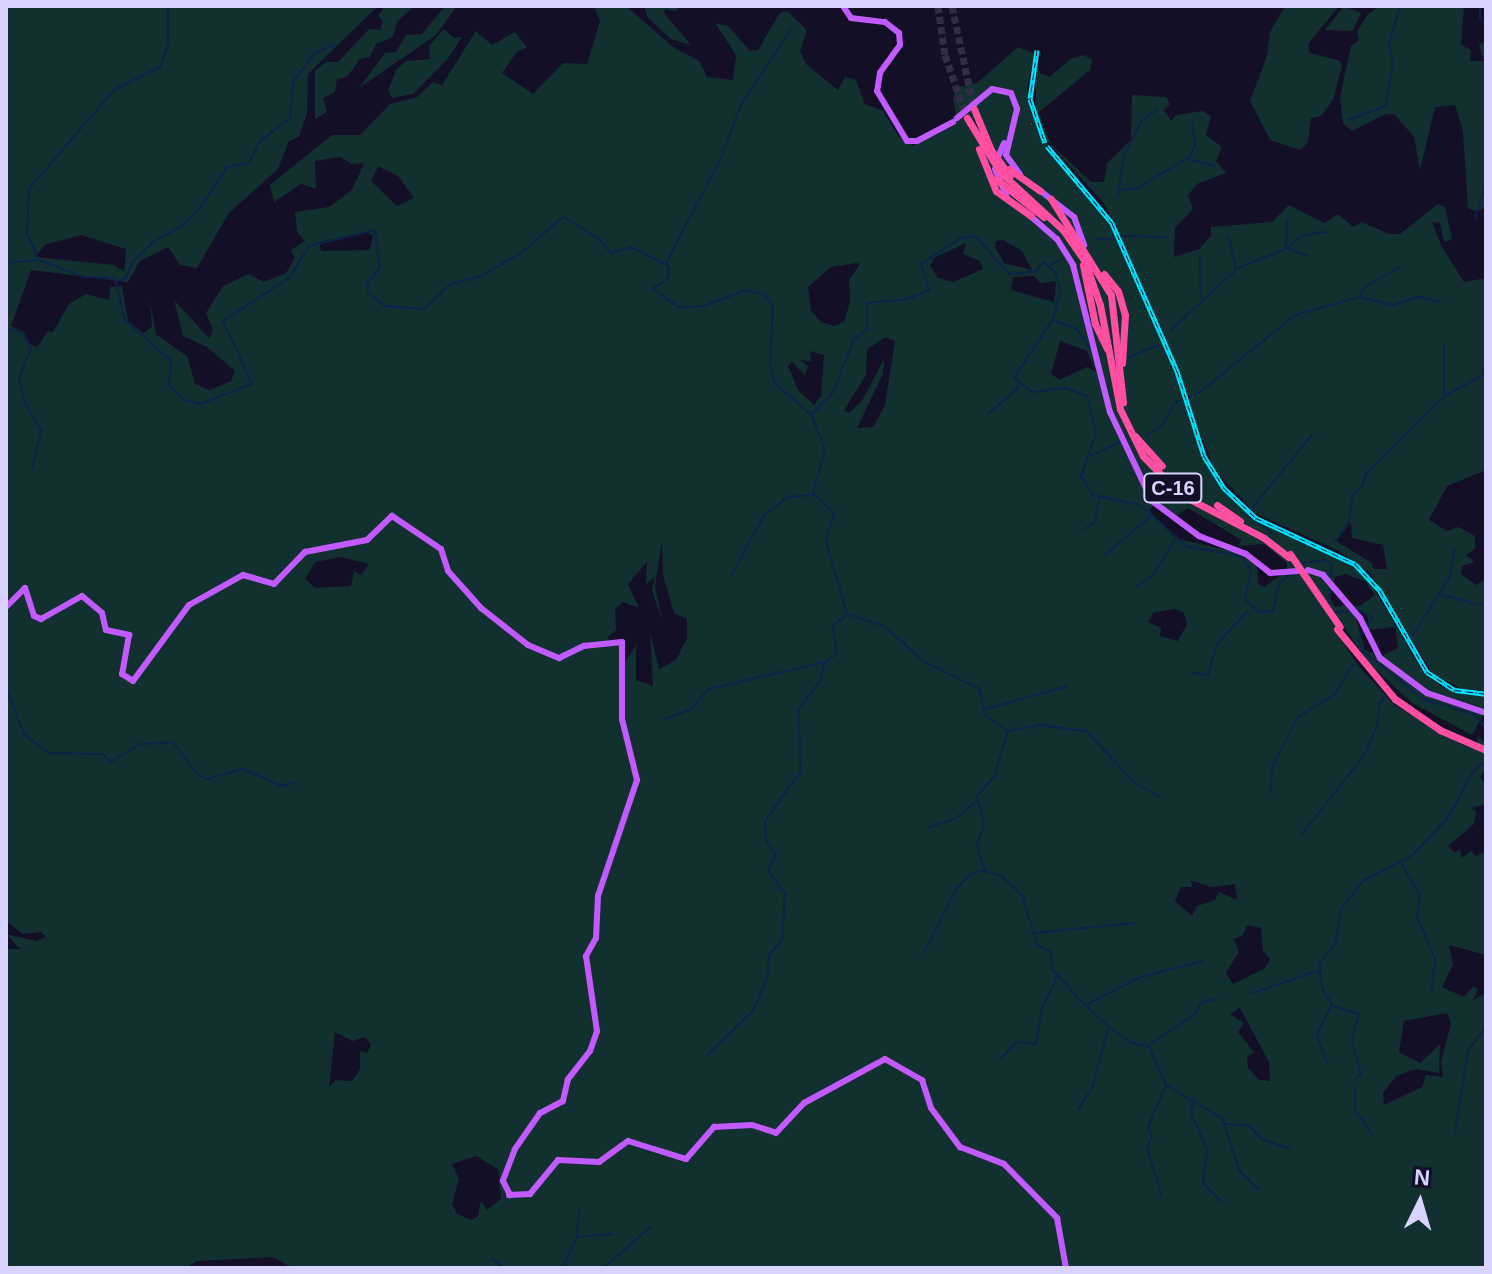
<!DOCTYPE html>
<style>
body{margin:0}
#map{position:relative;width:1492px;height:1274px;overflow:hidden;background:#130f26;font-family:Helvetica,sans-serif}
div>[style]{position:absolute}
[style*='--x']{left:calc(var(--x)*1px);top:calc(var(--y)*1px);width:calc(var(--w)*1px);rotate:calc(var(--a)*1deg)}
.green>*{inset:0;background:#12302f}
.stream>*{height:2px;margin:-1px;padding:0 1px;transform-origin:1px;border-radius:1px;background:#0c2248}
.highway-tunnel>*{height:7px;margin-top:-3.5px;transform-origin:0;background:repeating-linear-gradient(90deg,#312d47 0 7px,transparent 0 10.5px)}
.major>*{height:6px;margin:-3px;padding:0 3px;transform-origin:3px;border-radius:3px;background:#c25bff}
.highway>*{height:7px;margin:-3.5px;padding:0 3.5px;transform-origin:3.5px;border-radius:3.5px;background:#ff4fa3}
.rail>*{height:5px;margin-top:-2.5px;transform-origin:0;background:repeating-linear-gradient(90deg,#130f26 0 6px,#00e5ff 0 12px);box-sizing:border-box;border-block:2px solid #00e5ff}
.highway-bridge>*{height:7px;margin:-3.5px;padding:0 3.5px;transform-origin:3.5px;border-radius:3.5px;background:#ff4fa3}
span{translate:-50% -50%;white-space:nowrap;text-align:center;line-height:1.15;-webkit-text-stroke:6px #130f26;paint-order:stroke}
.shield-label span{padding:2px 6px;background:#130f26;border:2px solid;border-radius:6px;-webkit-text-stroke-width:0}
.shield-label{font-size:20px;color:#d9d4ff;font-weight:700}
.frame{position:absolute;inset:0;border:8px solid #d9d4ff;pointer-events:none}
.north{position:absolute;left:1380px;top:1162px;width:80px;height:80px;-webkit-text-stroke:6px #130f26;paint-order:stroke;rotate:5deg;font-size:22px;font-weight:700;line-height:32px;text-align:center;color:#d9d4ff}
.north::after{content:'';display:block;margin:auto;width:28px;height:36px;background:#d9d4ff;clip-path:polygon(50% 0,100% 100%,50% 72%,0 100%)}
</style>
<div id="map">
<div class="green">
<i style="clip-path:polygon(evenodd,6px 6px,378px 6px,308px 74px,307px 113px,299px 137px,289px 141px,278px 169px,229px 213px,197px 268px,180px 265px,168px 247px,140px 261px,128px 282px,31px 270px,11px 326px,24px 332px,30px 344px,37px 347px,48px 331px,53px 332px,69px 304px,86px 294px,109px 300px,110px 287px,122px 286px,128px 321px,143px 333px,152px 327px,150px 301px,156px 334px,187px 356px,195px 384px,210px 390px,231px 381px,235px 371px,207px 347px,183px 336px,174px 300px,209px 338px,213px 330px,206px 313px,223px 286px,249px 274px,264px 282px,286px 273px,295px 258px,291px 250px,305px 241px,297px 232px,295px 212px,329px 207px,352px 190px,364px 163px,352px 164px,340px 157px,315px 161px,316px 189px,301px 184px,274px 202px,270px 185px,332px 135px,360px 135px,390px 104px,417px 97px,433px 82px,442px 85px,476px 31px,492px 45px,515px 32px,527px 47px,517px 52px,502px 73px,533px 94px,563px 63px,587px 64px,600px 21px,594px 6px,626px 6px,673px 47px,699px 61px,707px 77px,733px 80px,736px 55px,715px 23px,728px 26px,750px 51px,758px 50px,780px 13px,787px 11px,807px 30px,800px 51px,806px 64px,838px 90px,845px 77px,856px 80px,865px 104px,883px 111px,899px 137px,913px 146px,957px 123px,953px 98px,958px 87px,977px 83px,1018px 47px,1035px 54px,1027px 86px,1038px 132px,1109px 222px,1174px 367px,1215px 478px,1258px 522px,1335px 554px,1368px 578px,1421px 669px,1439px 685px,1460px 694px,1486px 695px,1486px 710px,1472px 735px,1412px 703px,1369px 663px,1344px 627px,1335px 629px,1359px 667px,1395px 705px,1463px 745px,1476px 749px,1478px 735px,1486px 745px,1486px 768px,1480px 777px,1486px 785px,1486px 804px,1471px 808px,1476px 811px,1474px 824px,1448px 846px,1455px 853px,1460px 849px,1461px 858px,1471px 851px,1476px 856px,1486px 852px,1486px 955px,1449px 945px,1453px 965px,1442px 987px,1464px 997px,1473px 986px,1478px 989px,1473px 1000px,1486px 993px,1486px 1268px,292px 1268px,273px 1257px,197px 1261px,185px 1268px,6px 1268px,6px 949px,20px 949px,6px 934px,36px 941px,46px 937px,41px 932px,23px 934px,6px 921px,6px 6px,378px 166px,398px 176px,414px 198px,397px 206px,371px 181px,378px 166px,6px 6px,365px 232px,373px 235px,370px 250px,321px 251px,319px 242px,365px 232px,6px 6px,81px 235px,126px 249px,124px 272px,114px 265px,35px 257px,45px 245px,81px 235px,6px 6px,1003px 240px,1022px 251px,1032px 270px,1004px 263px,995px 247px,996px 241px,1003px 240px,6px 6px,966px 243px,963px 254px,980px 261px,983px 269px,953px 282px,938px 278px,930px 266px,934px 258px,966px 243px,6px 6px,856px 263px,860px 264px,849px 280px,850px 302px,844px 322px,834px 326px,821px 322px,811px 311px,808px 287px,831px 267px,856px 263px,6px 6px,1034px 276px,1040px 283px,1056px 281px,1054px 302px,1011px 290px,1013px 277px,1034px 276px,6px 6px,886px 337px,895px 341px,885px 405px,873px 427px,857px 428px,883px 374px,884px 359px,862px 401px,849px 413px,844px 410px,866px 375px,867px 349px,886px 337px,6px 6px,1060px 341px,1087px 351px,1096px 372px,1087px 367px,1060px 380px,1051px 374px,1060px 341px,6px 6px,810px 351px,824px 355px,821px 396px,814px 405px,798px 390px,788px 366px,792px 362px,805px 375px,808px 366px,799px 359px,811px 362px,810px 351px,6px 6px,1153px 506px,1174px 517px,1188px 508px,1242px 540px,1238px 546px,1264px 544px,1287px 563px,1287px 571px,1264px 587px,1258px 584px,1257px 566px,1242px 554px,1175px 538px,1149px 510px,1153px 506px,6px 6px,662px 540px,663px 575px,674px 613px,687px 619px,687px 638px,676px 660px,659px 669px,650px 632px,653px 686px,636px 680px,636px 645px,624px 664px,622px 647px,607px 638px,616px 630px,615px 609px,623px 602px,639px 608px,628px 584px,647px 562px,646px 584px,655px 577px,652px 590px,662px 620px,655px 586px,662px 540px,6px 6px,341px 557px,369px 564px,361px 575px,354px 571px,351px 586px,315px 588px,305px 579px,315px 562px,341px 557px,6px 6px,1345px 574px,1365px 581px,1375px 595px,1360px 606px,1352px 606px,1368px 617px,1367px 630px,1395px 627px,1398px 648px,1381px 656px,1365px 650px,1355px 616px,1344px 605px,1335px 607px,1330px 598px,1335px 577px,1345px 574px,6px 6px,1176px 609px,1184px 613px,1187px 624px,1178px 641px,1160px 636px,1161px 628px,1148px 622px,1154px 612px,1176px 609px,6px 6px,1191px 880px,1211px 887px,1235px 884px,1237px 900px,1219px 892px,1215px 900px,1197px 906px,1192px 916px,1175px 901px,1181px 887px,1192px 887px,1191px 880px,6px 6px,1247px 925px,1261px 928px,1263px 951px,1270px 959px,1265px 968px,1233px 984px,1226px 973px,1239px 952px,1234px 939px,1243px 935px,1247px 925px,6px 6px,1240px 1008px,1269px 1062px,1270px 1081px,1259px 1080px,1248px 1068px,1247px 1057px,1254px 1052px,1238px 1032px,1244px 1023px,1230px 1014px,1240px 1008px,6px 6px,1447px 1013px,1451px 1024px,1441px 1061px,1443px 1077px,1426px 1075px,1422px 1087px,1384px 1105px,1383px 1093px,1396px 1076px,1416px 1069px,1439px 1073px,1440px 1044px,1420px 1063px,1399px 1052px,1404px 1021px,1447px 1013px,6px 6px,335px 1032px,353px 1041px,365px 1037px,371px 1045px,367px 1053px,360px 1051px,360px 1069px,352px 1081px,336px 1080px,329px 1087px,335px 1032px,6px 6px,476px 1156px,498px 1169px,501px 1199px,487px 1210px,481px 1200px,478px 1216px,472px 1220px,457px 1214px,452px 1204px,459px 1179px,452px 1164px,476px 1156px)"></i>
<i style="clip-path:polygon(385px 6px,414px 6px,397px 22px,393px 37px,376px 44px,370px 57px,360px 59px,347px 77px,337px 79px,335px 92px,323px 98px,327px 112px,315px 119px,315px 71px,326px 62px,338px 62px,369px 29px,380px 30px,383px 21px,378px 16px)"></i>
<i style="clip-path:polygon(445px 6px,457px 6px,436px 35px,359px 88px,385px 53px,396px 52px,406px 35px,422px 34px)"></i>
<i style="clip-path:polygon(644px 6px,681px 6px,676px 11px,665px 9px,664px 13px,691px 45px,671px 39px,648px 18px)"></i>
<i style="clip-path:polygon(1285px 6px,1339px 6px,1308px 44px,1310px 53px,1340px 61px,1342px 66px,1333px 100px,1321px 116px,1311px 118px,1308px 142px,1300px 150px,1270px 140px,1250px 101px,1267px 56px,1270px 32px)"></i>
<i style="clip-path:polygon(1344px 6px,1361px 13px,1353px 31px,1325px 30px)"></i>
<i style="clip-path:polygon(1380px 6px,1464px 6px,1461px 45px,1471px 50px,1470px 61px,1484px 61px,1479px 45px,1484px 42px,1486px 207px,1477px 212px,1468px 208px,1463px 131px,1455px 105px,1435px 107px,1420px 170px,1414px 137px,1395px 115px,1385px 114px,1352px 131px,1343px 123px,1340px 97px,1351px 46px,1359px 40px,1357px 32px,1368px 14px)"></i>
<i style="clip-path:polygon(444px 29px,454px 38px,462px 37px,447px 60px,413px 94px,392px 98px,388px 90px,396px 70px,406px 61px,430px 59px,429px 46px)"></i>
<i style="clip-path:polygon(evenodd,1083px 55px,1092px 59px,1090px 70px,1038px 113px,1051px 144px,1091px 182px,1104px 182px,1107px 163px,1131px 140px,1132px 95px,1166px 97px,1170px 104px,1164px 110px,1171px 121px,1176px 115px,1202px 111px,1211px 116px,1206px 135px,1222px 147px,1216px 161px,1226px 173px,1197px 184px,1188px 195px,1193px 209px,1175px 228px,1174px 257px,1199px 249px,1211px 236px,1211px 227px,1272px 222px,1289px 205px,1324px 223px,1338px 214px,1353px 227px,1362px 222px,1389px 234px,1400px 234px,1438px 204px,1445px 207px,1452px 239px,1444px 242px,1440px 223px,1432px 222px,1442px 247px,1464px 282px,1486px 278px,1486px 470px,1447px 486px,1429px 520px,1447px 531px,1458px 527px,1475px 536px,1475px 549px,1466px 555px,1475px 562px,1462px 566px,1461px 574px,1476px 585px,1486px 580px,1486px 691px,1462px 689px,1433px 674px,1370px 573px,1339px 551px,1255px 513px,1215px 470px,1118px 229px,1103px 202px,1049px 143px,1036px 117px,1036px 62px,1040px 73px,1050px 77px,1070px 59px,1083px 55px,1351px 523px,1352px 538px,1383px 545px,1387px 569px,1373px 569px,1372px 563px,1336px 541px,1351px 523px)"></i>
</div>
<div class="stream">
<i style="--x:1480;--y:19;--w:13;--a:-90"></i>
<i style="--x:1347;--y:120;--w:41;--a:-19.7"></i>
<i style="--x:1386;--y:106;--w:44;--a:-80.8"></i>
<i style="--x:1393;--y:63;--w:20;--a:-101"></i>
<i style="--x:1389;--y:43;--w:39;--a:-73"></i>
<i style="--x:1486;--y:153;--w:17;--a:90"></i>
<i style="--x:1188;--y:159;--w:28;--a:15"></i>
<i style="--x:1120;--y:190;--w:18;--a:-6"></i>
<i style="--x:1138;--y:188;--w:61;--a:-31.6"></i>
<i style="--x:1190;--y:156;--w:12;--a:-66"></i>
<i style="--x:1195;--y:145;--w:23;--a:-97"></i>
<i style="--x:1118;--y:197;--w:42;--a:-81.9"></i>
<i style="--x:1124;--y:155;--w:38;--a:-62"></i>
<i style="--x:1142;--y:121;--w:18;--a:-38"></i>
<i style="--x:1475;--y:218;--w:38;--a:-73"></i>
<i style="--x:1122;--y:236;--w:45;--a:1.3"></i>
<i style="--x:1229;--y:237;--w:33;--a:78"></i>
<i style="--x:1096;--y:239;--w:20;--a:0"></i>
<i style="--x:1286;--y:247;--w:27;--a:-88"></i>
<i style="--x:1287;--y:248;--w:23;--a:20"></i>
<i style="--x:1200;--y:258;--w:39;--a:89"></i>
<i style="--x:39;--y:260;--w:30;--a:-114"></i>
<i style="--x:27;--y:233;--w:44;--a:-87.4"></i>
<i style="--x:29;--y:189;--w:130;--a:-49.4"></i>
<i style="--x:114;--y:90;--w:51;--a:-26.6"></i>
<i style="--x:160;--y:67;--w:23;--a:-70"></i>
<i style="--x:168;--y:45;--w:39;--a:-90"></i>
<i style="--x:6;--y:263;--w:33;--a:-5"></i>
<i style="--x:39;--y:260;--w:48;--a:20.7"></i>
<i style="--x:84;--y:277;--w:31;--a:2"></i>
<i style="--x:115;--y:278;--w:43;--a:76.6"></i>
<i style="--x:125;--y:320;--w:62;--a:41.7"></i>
<i style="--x:171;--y:361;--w:25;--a:95"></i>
<i style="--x:169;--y:386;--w:21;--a:43"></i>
<i style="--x:184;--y:400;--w:16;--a:14"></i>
<i style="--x:200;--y:404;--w:56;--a:-21"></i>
<i style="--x:252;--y:384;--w:69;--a:-114.7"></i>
<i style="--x:223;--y:321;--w:79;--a:-33.1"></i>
<i style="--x:289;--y:278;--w:38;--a:-58"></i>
<i style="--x:309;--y:246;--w:68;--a:-13.6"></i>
<i style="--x:375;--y:230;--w:38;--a:83"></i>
<i style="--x:380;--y:268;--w:20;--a:131"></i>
<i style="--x:367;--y:283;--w:10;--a:84"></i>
<i style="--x:368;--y:293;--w:21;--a:37"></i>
<i style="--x:385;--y:306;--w:39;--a:4"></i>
<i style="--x:424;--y:309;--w:37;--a:-43"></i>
<i style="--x:451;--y:284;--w:31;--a:-15"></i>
<i style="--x:481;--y:276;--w:46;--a:-29.9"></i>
<i style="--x:521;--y:253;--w:55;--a:-40.6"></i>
<i style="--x:563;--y:217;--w:41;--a:31"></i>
<i style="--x:598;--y:238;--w:20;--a:49"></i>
<i style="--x:611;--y:253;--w:21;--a:-17"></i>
<i style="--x:631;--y:247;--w:42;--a:26.6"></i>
<i style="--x:669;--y:266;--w:12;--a:95"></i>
<i style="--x:668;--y:278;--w:19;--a:144"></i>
<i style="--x:653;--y:289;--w:32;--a:35"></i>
<i style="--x:679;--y:307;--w:25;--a:-2"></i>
<i style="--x:704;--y:306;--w:45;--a:-20.9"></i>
<i style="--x:746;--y:290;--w:20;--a:15"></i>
<i style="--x:765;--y:295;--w:14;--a:56"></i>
<i style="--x:773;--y:307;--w:57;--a:93"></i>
<i style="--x:770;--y:364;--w:18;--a:77"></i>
<i style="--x:774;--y:382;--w:50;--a:41.7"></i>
<i style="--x:811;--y:415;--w:33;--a:-46"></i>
<i style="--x:834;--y:391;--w:56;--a:-69"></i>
<i style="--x:854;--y:339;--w:16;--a:-35"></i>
<i style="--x:867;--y:330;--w:27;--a:-90"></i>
<i style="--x:867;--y:303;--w:40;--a:-5.7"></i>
<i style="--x:907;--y:299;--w:24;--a:-22"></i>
<i style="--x:929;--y:290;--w:27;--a:-107"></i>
<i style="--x:921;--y:264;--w:45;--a:-33.3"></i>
<i style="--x:959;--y:239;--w:16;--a:-11"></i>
<i style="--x:975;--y:236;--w:51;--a:48.2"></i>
<i style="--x:1009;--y:274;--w:25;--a:-5"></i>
<i style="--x:1034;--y:272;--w:14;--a:-45"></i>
<i style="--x:1044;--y:262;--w:16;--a:43"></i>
<i style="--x:1056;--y:273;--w:18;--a:77"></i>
<i style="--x:1060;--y:291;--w:29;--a:104"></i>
<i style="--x:1053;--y:319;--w:71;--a:123.5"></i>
<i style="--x:1014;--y:378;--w:23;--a:38"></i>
<i style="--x:1032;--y:392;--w:34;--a:-7"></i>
<i style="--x:1066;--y:388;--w:22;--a:21"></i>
<i style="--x:1087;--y:396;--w:38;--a:76"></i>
<i style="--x:1096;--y:433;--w:46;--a:109.2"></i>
<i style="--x:1081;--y:476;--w:22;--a:58"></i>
<i style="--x:1093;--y:495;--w:48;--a:12"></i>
<i style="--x:1140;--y:505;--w:64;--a:41.2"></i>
<i style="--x:1188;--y:547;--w:55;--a:9.5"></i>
<i style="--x:1242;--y:556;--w:17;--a:59"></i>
<i style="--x:1251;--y:571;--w:29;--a:102"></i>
<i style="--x:1245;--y:599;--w:19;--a:43"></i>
<i style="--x:1259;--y:612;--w:14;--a:-4"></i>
<i style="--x:1273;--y:611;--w:28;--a:-77"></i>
<i style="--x:1279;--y:584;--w:14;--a:-45"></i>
<i style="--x:666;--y:263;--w:116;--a:-62.3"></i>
<i style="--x:720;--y:160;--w:59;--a:-69.1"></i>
<i style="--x:741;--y:105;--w:90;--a:-56.8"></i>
<i style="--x:1050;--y:265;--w:14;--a:-25"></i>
<i style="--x:116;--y:281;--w:9;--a:-13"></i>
<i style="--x:125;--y:279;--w:19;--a:-65"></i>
<i style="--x:133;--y:262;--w:28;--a:-45"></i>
<i style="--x:153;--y:242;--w:35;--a:-29"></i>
<i style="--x:184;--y:225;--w:22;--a:-47"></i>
<i style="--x:199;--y:209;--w:50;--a:-56.3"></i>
<i style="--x:227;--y:167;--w:22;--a:-10"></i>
<i style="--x:249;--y:163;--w:25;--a:-63"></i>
<i style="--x:260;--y:141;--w:38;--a:-37"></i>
<i style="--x:290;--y:118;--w:36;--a:-85"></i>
<i style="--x:293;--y:82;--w:36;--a:-53"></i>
<i style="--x:315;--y:53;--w:21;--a:-23"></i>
<i style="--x:1360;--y:295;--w:8;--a:-60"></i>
<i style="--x:1364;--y:288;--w:41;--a:-31"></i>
<i style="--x:1055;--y:321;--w:23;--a:20"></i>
<i style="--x:1077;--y:329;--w:22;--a:56"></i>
<i style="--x:6;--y:328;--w:16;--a:15"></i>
<i style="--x:21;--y:332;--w:18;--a:56"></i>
<i style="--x:31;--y:347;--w:34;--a:111"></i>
<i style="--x:19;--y:379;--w:23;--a:77"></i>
<i style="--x:24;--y:401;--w:34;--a:60"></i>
<i style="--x:41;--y:430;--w:40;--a:103"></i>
<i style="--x:1171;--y:330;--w:91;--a:-42.8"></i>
<i style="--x:1238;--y:268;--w:48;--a:-21.8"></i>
<i style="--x:1283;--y:250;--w:26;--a:-36"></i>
<i style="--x:1304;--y:235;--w:24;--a:-7"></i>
<i style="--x:1129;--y:357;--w:32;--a:-22"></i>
<i style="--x:1444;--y:396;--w:51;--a:-90"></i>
<i style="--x:988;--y:414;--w:38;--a:-40"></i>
<i style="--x:1017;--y:390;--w:8;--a:-83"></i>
<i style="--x:812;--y:416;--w:36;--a:69"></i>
<i style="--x:825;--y:450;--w:44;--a:105.9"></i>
<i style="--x:813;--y:492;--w:30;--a:45"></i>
<i style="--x:834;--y:513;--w:29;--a:106"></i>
<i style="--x:826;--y:541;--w:76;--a:74"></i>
<i style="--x:847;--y:614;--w:39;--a:18"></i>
<i style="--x:884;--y:626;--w:55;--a:41.3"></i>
<i style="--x:925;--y:662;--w:61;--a:26.1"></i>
<i style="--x:980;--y:689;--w:26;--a:79"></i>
<i style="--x:985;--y:715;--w:28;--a:35"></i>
<i style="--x:1008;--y:731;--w:48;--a:106.9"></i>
<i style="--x:994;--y:777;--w:25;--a:132"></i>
<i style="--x:977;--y:796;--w:29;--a:76"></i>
<i style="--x:984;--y:824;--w:22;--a:108"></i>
<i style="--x:977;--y:845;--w:27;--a:73"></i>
<i style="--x:985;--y:871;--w:18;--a:16"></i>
<i style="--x:1002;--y:876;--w:28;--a:44"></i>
<i style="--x:1022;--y:895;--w:52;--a:73.3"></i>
<i style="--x:1037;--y:945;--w:16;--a:27"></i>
<i style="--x:1051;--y:952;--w:18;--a:84"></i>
<i style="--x:1053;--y:970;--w:36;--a:48"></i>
<i style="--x:1077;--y:997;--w:44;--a:43.2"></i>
<i style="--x:1109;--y:1027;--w:26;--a:36"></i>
<i style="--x:1130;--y:1042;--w:20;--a:15"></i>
<i style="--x:1149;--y:1047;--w:42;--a:65.9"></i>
<i style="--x:1166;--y:1085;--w:65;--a:30.5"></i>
<i style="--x:1222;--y:1118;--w:55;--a:71.9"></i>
<i style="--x:1239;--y:1170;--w:28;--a:45"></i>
<i style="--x:1146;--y:435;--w:17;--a:-28"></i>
<i style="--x:1161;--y:427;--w:29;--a:-59"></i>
<i style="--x:1176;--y:402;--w:26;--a:-23"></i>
<i style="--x:1200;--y:392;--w:122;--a:-39"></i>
<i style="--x:1295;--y:315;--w:67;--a:-15.5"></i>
<i style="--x:1360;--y:297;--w:34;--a:14"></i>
<i style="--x:1393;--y:305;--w:28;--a:-17"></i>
<i style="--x:1420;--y:297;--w:21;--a:14"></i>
<i style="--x:1090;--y:456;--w:33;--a:-25"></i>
<i style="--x:1251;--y:509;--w:96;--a:-50.5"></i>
<i style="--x:1247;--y:514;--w:31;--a:38"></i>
<i style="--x:1085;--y:529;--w:12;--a:-35"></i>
<i style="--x:1095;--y:522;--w:23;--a:-80"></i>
<i style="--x:1334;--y:542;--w:24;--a:-52"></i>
<i style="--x:1349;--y:523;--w:28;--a:-84"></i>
<i style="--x:1352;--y:495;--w:13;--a:-42"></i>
<i style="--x:1362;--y:486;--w:13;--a:-72"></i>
<i style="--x:1366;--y:474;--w:112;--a:-44.6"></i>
<i style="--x:1446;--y:395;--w:42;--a:-28.4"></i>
<i style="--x:1483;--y:375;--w:16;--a:-79"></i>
<i style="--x:1105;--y:555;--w:59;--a:-40.2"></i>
<i style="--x:1299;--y:564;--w:26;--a:-9"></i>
<i style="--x:1325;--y:560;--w:8;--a:30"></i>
<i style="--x:1332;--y:564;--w:12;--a:95"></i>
<i style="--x:732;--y:574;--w:67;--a:-61.5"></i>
<i style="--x:764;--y:515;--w:30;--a:-37"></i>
<i style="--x:788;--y:497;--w:25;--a:-5"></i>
<i style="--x:1136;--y:587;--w:21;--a:-35"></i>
<i style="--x:1153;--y:575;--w:41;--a:-57.8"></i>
<i style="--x:1438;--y:594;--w:49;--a:14"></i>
<i style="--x:1328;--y:604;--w:16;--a:-83"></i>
<i style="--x:1357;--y:609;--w:18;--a:29"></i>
<i style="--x:1373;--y:618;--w:26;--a:126"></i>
<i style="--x:1358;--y:639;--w:13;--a:67"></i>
<i style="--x:1363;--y:651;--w:75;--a:39"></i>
<i style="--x:1421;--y:698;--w:57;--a:17.5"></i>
<i style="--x:1475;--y:715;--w:17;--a:50"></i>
<i style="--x:1333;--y:612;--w:18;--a:0"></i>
<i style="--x:1413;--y:635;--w:70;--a:-57.9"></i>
<i style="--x:1450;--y:576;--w:27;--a:-80"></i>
<i style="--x:1193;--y:673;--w:15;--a:8"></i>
<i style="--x:1208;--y:675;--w:32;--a:-74"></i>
<i style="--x:1217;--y:644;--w:44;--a:-46.8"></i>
<i style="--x:6;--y:687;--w:50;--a:69"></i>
<i style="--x:24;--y:734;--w:31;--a:38"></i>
<i style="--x:48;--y:753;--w:54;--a:1.1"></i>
<i style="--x:102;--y:754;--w:12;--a:42"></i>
<i style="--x:111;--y:762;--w:34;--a:-32"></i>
<i style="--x:140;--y:744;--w:33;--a:-3"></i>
<i style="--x:173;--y:742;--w:39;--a:53"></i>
<i style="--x:196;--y:773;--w:13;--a:29"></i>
<i style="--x:207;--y:779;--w:37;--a:-16"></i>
<i style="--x:243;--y:769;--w:43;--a:23.6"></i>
<i style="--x:282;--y:786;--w:13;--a:-18"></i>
<i style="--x:986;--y:709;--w:85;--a:-15.7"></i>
<i style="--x:665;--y:719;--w:27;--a:-20"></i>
<i style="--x:690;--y:710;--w:28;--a:-48"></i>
<i style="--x:709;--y:689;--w:119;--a:-13.1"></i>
<i style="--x:1008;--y:731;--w:33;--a:-11"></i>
<i style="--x:1040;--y:725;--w:46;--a:7.4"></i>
<i style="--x:1086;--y:731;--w:71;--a:46.7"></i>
<i style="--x:1135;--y:783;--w:29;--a:29"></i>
<i style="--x:1270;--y:793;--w:28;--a:-84"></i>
<i style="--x:1273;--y:765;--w:54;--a:-62.5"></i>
<i style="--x:1298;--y:717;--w:42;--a:-31.4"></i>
<i style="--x:1334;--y:695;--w:36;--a:-58"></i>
<i style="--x:929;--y:827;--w:28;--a:-18"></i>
<i style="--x:956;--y:818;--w:26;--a:-39"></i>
<i style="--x:1302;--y:834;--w:98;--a:-51.6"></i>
<i style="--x:1363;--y:757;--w:33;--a:-65"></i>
<i style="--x:1377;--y:727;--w:24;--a:-85"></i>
<i style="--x:1379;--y:703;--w:10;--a:-45"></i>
<i style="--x:1402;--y:864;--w:36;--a:60"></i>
<i style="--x:1420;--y:895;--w:21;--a:98"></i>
<i style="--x:1417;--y:916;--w:47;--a:67.3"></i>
<i style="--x:1435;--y:959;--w:30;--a:96"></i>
<i style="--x:1034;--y:933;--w:100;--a:-5.8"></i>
<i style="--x:924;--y:953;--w:72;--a:-63.4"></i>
<i style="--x:956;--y:889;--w:21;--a:-47"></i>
<i style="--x:970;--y:874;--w:16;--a:-15"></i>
<i style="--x:1252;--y:993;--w:72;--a:-18.7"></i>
<i style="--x:1088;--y:1004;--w:56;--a:-27.5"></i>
<i style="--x:1138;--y:978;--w:66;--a:-14.9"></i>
<i style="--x:1332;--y:1005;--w:20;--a:-120"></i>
<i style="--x:1322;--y:988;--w:24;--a:-97"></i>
<i style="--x:1319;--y:964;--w:28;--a:-52"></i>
<i style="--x:1336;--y:942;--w:33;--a:-81"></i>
<i style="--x:1341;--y:909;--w:36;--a:-52"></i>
<i style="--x:1363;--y:881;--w:58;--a:-27.9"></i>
<i style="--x:1414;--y:854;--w:52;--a:-47.4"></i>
<i style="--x:1449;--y:816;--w:50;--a:-61.4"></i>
<i style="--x:1473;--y:772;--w:18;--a:-43"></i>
<i style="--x:1333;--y:1006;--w:27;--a:17"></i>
<i style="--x:1359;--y:1014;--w:28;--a:105"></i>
<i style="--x:1352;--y:1041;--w:35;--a:75"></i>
<i style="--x:1361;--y:1075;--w:6;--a:149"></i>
<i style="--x:1147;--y:1046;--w:55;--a:-33.1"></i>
<i style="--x:1193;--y:1016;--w:17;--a:-57"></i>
<i style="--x:1202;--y:1002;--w:15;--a:-11"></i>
<i style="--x:707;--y:1055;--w:62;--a:-43.7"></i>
<i style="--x:752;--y:1012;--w:36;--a:-66"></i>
<i style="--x:767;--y:979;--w:24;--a:-85"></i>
<i style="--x:769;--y:955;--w:20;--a:-49"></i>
<i style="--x:782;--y:940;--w:46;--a:-86.3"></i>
<i style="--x:785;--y:894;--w:29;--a:-125"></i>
<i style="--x:768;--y:870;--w:17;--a:-62"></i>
<i style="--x:776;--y:855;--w:18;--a:-124"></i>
<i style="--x:766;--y:840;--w:19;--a:-93"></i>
<i style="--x:765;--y:821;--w:60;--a:-54.5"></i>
<i style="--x:800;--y:772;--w:63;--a:-90.9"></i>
<i style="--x:799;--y:709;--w:35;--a:-53"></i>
<i style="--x:820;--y:681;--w:17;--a:-77"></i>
<i style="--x:824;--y:664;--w:17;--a:-40"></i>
<i style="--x:837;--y:653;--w:27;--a:-100"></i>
<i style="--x:832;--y:626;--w:17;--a:-36"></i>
<i style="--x:1000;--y:1060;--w:24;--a:-48"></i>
<i style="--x:1016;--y:1042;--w:20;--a:6"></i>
<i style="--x:1036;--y:1044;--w:32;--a:-81"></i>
<i style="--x:1041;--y:1012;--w:39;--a:-66"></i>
<i style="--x:1328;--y:1064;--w:31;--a:-111"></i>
<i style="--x:1317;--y:1035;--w:32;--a:-64"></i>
<i style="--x:1355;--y:1086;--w:24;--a:90"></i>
<i style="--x:1355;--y:1110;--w:29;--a:55"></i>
<i style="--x:1193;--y:1101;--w:15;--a:94"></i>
<i style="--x:1192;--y:1116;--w:37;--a:66"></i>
<i style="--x:1207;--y:1150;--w:33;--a:97"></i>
<i style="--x:1203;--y:1183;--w:27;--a:45"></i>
<i style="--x:1078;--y:1110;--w:26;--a:-58"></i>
<i style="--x:1092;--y:1088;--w:61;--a:-74.8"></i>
<i style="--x:1226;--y:1124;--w:22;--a:3"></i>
<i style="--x:1248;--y:1125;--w:20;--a:45"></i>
<i style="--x:1262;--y:1139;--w:29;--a:20"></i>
<i style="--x:1455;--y:1134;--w:84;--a:-81.1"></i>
<i style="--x:1468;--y:1051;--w:31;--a:-54"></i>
<i style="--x:1162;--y:1197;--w:51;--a:-107"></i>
<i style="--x:1147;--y:1148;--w:12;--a:-66"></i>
<i style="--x:1152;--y:1137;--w:12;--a:-110"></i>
<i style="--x:1148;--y:1126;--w:44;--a:-65.8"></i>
<i style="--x:577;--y:1237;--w:35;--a:-5"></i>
<i style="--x:491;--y:1258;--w:16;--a:38"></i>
<i style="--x:562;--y:1268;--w:34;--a:-64"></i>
<i style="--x:577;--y:1237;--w:29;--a:-86"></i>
<i style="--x:604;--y:1268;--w:62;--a:-41.7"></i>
</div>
<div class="highway-tunnel">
<i style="--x:938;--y:6;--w:49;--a:81.9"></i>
<i style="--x:945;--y:55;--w:65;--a:71"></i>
<i style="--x:952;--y:6;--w:105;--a:77.9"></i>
</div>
<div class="major">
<i style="--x:843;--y:6;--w:14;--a:56"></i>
<i style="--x:851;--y:18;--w:34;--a:7"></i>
<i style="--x:885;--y:22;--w:18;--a:38"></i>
<i style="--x:899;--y:33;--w:12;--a:85"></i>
<i style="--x:900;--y:45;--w:34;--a:126"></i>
<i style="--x:880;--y:73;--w:18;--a:99"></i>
<i style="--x:877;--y:91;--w:58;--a:59"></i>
<i style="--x:907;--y:141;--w:10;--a:0"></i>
<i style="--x:917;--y:141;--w:41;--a:-27.8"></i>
<i style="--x:957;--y:118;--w:45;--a:-39.6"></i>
<i style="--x:992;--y:89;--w:19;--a:12"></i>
<i style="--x:1011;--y:93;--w:17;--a:69"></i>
<i style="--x:1017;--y:109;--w:47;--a:103.4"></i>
<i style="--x:1006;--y:155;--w:24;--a:54"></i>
<i style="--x:999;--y:155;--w:13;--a:-67"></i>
<i style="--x:995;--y:169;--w:30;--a:67"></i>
<i style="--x:1038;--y:189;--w:46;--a:37.9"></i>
<i style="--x:1074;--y:217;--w:30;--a:70"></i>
<i style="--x:1028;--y:214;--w:38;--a:41"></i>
<i style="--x:1057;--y:239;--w:31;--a:58"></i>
<i style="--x:1073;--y:265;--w:152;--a:75.9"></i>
<i style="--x:1110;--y:412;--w:98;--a:64.7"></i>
<i style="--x:1152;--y:501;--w:59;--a:36.7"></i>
<i style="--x:1199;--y:536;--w:50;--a:21"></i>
<i style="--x:1246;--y:554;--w:31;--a:38"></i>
<i style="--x:1270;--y:573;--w:28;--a:-4"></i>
<i style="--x:1308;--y:570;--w:16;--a:18"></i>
<i style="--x:1323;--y:575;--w:57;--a:49.3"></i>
<i style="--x:1360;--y:618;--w:45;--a:63.4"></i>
<i style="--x:1380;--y:658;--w:59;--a:36.7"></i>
<i style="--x:1427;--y:693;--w:62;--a:18.7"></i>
<i style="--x:6;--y:607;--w:27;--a:-45"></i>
<i style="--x:25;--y:588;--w:29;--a:72"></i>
<i style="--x:34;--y:616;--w:8;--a:23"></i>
<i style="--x:41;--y:619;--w:47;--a:-29.3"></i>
<i style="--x:82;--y:596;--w:26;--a:40"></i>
<i style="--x:102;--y:613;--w:17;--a:77"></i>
<i style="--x:106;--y:630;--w:24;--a:12"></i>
<i style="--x:129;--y:635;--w:40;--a:100"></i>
<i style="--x:122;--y:674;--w:13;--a:32"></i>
<i style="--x:133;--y:681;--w:94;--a:-53.6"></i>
<i style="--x:189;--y:605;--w:62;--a:-29.1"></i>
<i style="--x:243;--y:575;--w:32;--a:16"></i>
<i style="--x:274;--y:584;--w:45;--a:-45.9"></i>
<i style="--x:305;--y:552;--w:63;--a:-11"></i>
<i style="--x:367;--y:540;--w:35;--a:-44"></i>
<i style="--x:392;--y:516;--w:59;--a:34"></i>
<i style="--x:441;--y:549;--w:23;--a:72"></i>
<i style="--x:448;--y:571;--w:50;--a:48.3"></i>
<i style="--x:481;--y:608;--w:60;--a:38.2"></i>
<i style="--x:528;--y:645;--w:34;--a:23"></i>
<i style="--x:559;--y:658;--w:28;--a:-26"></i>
<i style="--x:584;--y:646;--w:38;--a:-6"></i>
<i style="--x:622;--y:642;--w:77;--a:90"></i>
<i style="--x:622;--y:719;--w:63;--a:76.2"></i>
<i style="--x:637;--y:780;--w:122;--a:108.6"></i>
<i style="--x:598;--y:896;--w:42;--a:92.7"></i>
<i style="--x:596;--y:938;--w:21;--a:119"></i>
<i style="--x:586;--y:956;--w:76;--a:81.7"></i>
<i style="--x:597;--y:1031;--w:21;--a:109"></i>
<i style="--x:590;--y:1051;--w:36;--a:128"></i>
<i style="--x:568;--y:1079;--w:23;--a:103"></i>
<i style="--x:563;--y:1101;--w:26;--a:152"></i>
<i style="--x:540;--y:1113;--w:44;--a:124.8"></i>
<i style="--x:515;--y:1149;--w:34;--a:111"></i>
<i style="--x:503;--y:1181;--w:16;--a:63"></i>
<i style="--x:509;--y:1195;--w:21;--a:-3"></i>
<i style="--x:530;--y:1194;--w:44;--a:-50.5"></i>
<i style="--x:558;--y:1160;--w:41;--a:2.8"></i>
<i style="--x:599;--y:1162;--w:36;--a:-36"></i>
<i style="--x:628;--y:1141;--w:61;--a:17.2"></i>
<i style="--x:686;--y:1159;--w:43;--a:-48.8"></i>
<i style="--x:714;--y:1127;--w:38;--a:-3"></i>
<i style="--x:752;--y:1125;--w:25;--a:18"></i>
<i style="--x:776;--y:1133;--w:41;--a:-47"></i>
<i style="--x:804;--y:1103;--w:92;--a:-28.5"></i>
<i style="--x:885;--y:1059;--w:43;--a:29.6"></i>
<i style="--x:922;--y:1080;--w:29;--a:72"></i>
<i style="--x:931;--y:1108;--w:49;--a:53.4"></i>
<i style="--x:960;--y:1147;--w:47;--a:21.1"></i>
<i style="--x:1004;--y:1164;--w:76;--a:45.5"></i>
<i style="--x:1057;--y:1218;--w:51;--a:79.8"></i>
</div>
<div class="highway">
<i style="--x:974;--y:109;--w:44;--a:67.5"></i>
<i style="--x:991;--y:150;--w:32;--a:54"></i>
<i style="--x:967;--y:118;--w:63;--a:58.6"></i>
<i style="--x:1000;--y:172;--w:86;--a:42.6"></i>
<i style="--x:1063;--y:230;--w:39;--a:55"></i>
<i style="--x:1085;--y:262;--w:46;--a:70.8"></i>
<i style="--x:1100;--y:305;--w:106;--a:79.1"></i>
<i style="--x:1120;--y:409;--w:52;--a:63.9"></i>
<i style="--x:1143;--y:456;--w:53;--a:45.8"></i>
<i style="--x:1180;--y:494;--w:95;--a:27.6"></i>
<i style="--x:1264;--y:538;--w:31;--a:38"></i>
<i style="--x:979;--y:149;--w:45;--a:68"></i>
<i style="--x:996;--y:191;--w:43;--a:35.5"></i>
<i style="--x:1009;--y:169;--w:38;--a:35"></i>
<i style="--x:996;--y:179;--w:61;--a:38.4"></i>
<i style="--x:1051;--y:199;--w:113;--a:58"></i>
<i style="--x:1111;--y:295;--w:108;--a:83.6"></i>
<i style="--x:1083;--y:265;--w:60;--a:78.5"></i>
<i style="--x:1095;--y:324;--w:28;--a:64"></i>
<i style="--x:1104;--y:274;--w:22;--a:51"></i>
<i style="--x:1118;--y:291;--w:25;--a:74"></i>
<i style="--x:1125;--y:315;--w:48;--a:93.6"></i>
<i style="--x:1135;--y:436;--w:40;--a:48"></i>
<i style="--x:1217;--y:505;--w:28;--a:35"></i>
<i style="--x:1337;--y:629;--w:91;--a:50.4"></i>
<i style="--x:1395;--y:699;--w:55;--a:34.6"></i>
<i style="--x:1440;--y:730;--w:50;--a:23.5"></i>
</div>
<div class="rail">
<i style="--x:1037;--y:50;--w:49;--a:98.1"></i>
<i style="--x:1030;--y:99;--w:46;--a:71.2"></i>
<i style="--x:1047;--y:146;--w:101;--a:49.8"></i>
<i style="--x:1112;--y:223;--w:162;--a:66.3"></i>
<i style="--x:1177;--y:371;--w:89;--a:72.4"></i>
<i style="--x:1204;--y:456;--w:38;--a:58"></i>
<i style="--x:1224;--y:488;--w:44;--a:43.2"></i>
<i style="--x:1256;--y:518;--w:109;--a:24.9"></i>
<i style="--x:1355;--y:564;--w:37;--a:47"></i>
<i style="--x:1380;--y:591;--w:94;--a:59.9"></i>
<i style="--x:1427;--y:672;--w:33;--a:33"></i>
<i style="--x:1455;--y:690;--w:31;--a:7"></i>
</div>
<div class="highway-bridge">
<i style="--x:1290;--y:554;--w:88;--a:55.6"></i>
</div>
<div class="shield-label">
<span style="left:1173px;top:488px">C-16</span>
</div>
<div class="frame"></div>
<div class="north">N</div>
</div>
